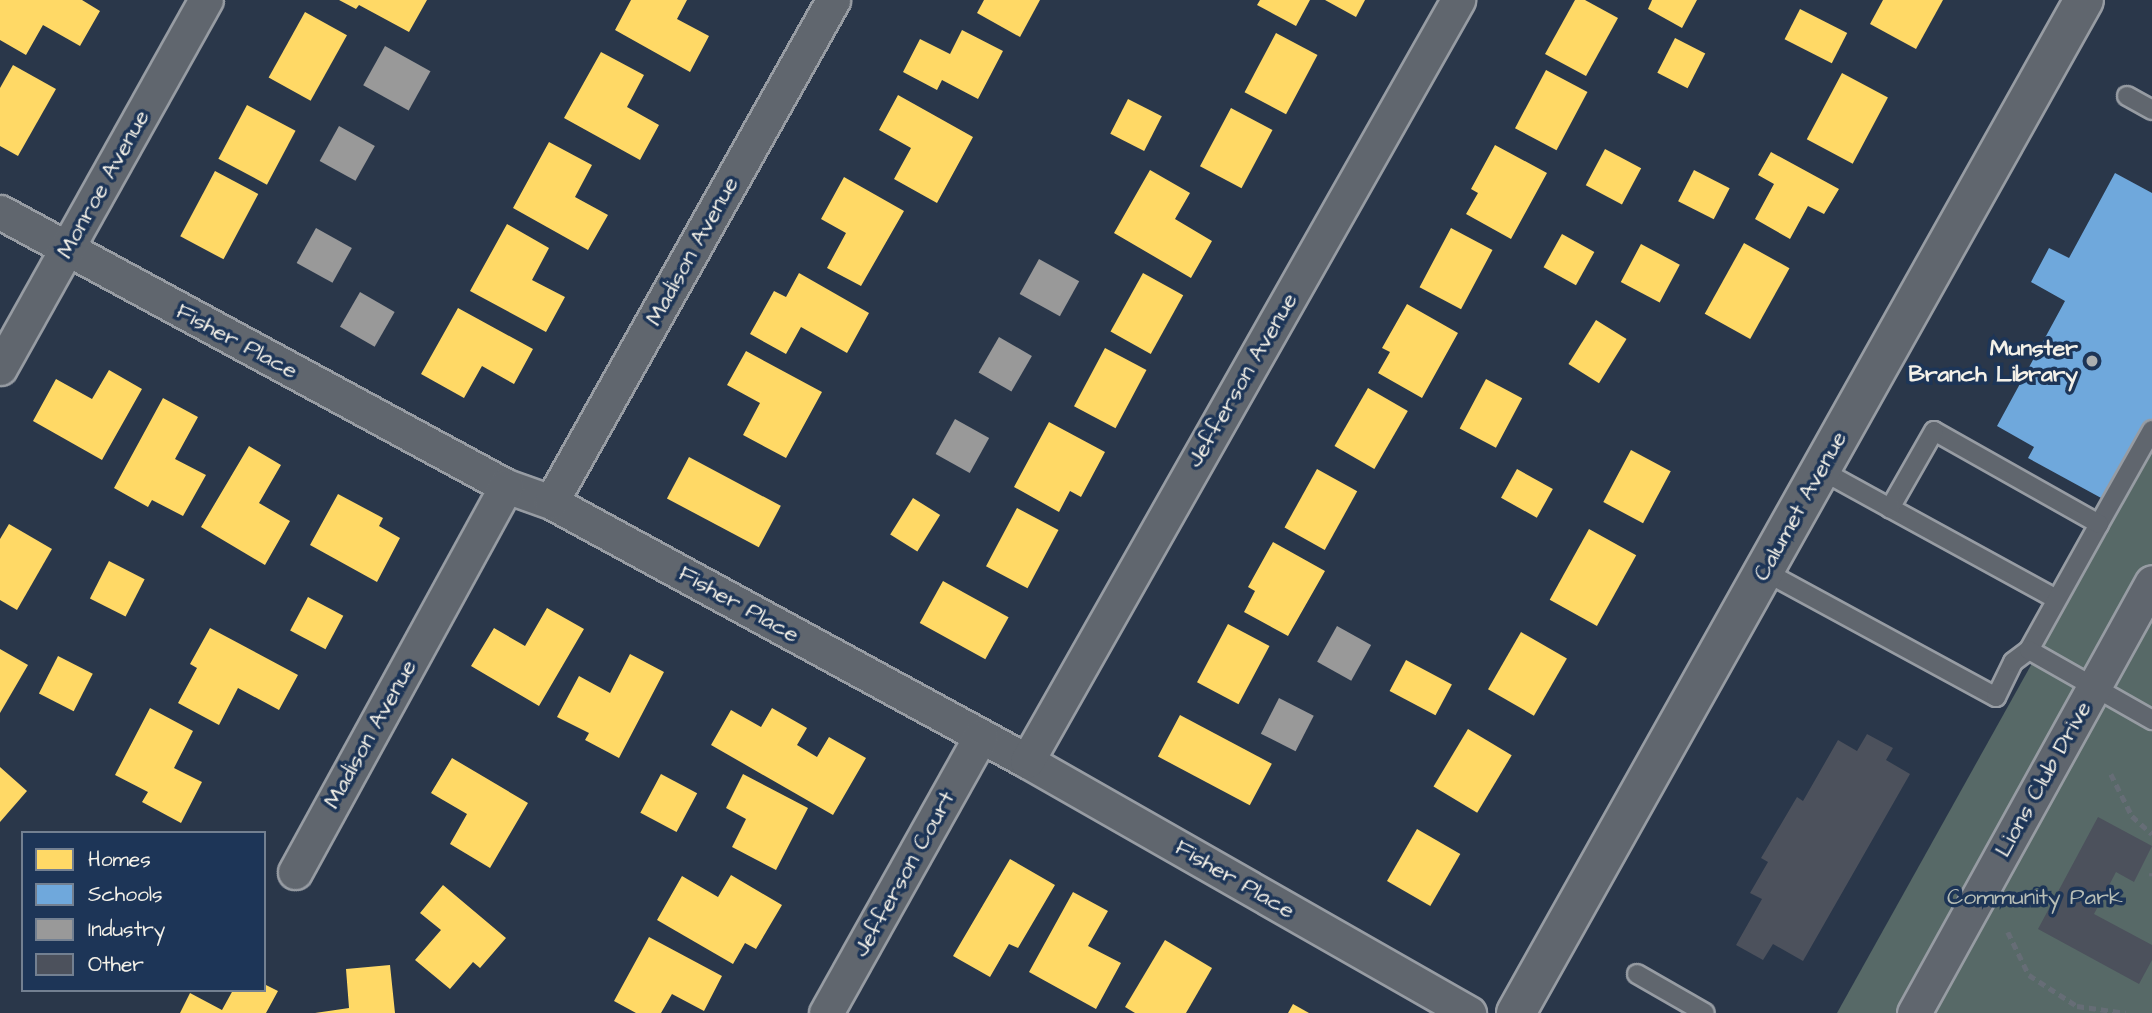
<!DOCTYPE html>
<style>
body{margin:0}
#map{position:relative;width:2152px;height:1013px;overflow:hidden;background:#2a374a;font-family:"Architects Daughter",sans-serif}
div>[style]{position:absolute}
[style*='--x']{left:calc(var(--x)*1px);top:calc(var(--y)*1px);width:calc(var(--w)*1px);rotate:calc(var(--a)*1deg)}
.green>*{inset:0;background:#576967}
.homes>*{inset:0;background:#ffd966;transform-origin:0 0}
.schools>*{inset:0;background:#6fa8dc}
.industry>*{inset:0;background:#999;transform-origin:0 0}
.building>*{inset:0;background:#4c515c}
.path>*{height:4.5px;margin-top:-2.25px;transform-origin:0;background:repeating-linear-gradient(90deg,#666d76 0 7px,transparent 0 12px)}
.roads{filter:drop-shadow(2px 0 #979ca3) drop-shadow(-2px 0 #979ca3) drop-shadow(0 2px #979ca3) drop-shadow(0 -2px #979ca3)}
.service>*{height:18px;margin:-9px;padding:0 9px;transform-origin:9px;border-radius:9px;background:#60666e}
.minor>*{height:33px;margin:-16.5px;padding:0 16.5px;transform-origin:16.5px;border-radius:16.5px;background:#60666e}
.secondary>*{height:38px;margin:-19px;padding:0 19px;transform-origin:19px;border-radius:19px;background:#60666e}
.dots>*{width:19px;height:19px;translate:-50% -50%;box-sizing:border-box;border:4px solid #1d3557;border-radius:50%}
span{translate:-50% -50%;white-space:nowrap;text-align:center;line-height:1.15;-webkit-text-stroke:7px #1d3557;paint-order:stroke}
.street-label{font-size:23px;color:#f4f1e8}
.poi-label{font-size:23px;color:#f4f1e8;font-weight:700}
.right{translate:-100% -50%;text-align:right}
.park-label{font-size:23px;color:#b8beb6}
.legend{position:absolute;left:21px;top:831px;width:245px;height:161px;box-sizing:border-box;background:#1d3557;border:2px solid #738091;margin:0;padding:9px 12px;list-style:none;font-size:21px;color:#f4f1e8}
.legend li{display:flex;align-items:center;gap:14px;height:35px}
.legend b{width:35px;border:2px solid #738091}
</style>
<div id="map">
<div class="green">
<i style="clip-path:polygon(2152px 448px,2152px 1013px,1837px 1013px)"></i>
</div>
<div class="homes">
<i style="clip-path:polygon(0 0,82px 0,100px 11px,80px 46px,43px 25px,26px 55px,0 40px)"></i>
<i style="clip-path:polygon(339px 0,427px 0,409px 32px,359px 5px,356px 9px)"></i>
<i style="clip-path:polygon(631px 0,687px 0,677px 19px,709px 36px,690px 72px,615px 30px)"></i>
<i style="clip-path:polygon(984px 0,1040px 0,1020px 37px,977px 13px)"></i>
<i style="clip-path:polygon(1260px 0,1310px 0,1296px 26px,1257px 5px)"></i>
<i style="clip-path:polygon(1325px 0,1365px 0,1356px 17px)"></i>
<i style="clip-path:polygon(1575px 0,1585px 0,1618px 18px,1586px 76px,1545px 54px)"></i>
<i style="clip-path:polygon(1652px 0,1697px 0,1682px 28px,1648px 9px)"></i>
<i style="clip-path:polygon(1883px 0,1943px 0,1916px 49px,1870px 24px)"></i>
<i style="left:1800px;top:9px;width:53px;height:34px;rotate:27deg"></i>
<i style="left:305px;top:12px;width:48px;height:75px;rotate:29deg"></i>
<i style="clip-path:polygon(962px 30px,1003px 51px,978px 99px,942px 80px,937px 90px,903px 72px,920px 39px,950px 54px)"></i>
<i style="left:1276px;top:33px;width:47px;height:67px;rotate:28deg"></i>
<i style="left:1675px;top:38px;width:34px;height:39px;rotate:27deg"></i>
<i style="clip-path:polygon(601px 52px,644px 75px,627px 107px,659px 125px,640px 160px,564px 118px)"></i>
<i style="clip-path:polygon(13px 65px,56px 89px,18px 156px,0 146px,0 88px)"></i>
<i style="left:1546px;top:70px;width:47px;height:66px;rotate:28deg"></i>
<i style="left:1842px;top:73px;width:52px;height:75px;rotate:28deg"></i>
<i style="clip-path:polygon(898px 95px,973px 137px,937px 203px,894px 179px,911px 148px,879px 130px)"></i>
<i style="left:1128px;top:99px;width:38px;height:39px;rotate:27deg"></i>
<i style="left:247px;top:105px;width:55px;height:61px;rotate:28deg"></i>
<i style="left:1231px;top:108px;width:47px;height:66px;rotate:28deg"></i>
<i style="clip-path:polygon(549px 142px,592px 165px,575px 197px,608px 215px,588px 250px,513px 208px)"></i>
<i style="clip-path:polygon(1495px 145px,1547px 173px,1511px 239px,1466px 214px,1478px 193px,1471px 189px)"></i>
<i style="left:1605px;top:149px;width:41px;height:41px;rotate:28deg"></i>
<i style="clip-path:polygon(1771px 152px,1839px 189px,1824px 214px,1808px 206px,1790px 239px,1755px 219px,1774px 184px,1758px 175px)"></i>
<i style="clip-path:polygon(1150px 170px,1190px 193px,1175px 219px,1212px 241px,1191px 278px,1114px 233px)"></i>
<i style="left:1694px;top:170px;width:40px;height:35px;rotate:27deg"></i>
<i style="left:215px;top:171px;width:49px;height:74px;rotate:28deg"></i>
<i style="clip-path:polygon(844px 177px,904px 211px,861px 286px,827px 268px,846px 233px,821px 219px)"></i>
<i style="clip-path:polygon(507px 224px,549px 248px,532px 280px,565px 297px,546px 332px,470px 291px)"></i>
<i style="left:1451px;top:228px;width:47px;height:67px;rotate:28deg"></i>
<i style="left:1562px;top:234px;width:37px;height:38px;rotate:29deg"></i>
<i style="left:1744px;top:243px;width:52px;height:81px;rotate:29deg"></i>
<i style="left:1641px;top:244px;width:44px;height:43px;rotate:28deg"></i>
<i style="clip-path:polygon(799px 273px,869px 313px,847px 353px,801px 327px,786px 354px,750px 334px,774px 291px,786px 297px)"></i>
<i style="left:1143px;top:273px;width:46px;height:67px;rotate:29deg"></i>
<i style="clip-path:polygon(1407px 304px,1458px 333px,1422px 398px,1378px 373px,1390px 352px,1382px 348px)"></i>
<i style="clip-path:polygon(458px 308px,533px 349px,514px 384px,482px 366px,464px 398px,421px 374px)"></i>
<i style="left:1596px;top:320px;width:36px;height:52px;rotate:32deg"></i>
<i style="left:1105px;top:348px;width:47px;height:66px;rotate:28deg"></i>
<i style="clip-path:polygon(746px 351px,822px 392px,786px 458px,743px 435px,760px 403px,727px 385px)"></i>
<i style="clip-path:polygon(109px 370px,142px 389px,102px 460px,33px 421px,56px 379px,92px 399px)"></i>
<i style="left:1486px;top:379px;width:41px;height:56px;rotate:28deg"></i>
<i style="left:1368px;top:388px;width:46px;height:67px;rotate:30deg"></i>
<i style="clip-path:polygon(163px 398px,198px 417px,175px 459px,206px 475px,183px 516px,152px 500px,148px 507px,114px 488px)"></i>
<i style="clip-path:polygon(1049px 422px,1105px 452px,1081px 497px,1070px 491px,1059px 512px,1014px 487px)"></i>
<i style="clip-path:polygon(249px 446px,281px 465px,259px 503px,290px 521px,265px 565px,201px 527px)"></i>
<i style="left:1631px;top:450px;width:45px;height:59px;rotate:28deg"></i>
<i style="left:689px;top:457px;width:104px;height:47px;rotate:28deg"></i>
<i style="left:1317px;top:469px;width:46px;height:67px;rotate:29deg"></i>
<i style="left:1517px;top:469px;width:41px;height:33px;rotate:29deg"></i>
<i style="clip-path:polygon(338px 494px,383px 518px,379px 526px,400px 538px,377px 582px,310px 545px)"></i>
<i style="left:913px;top:498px;width:32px;height:43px;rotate:32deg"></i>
<i style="left:1017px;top:508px;width:47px;height:66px;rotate:28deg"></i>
<i style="clip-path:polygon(9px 524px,52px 549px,17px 610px,0 600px,0 539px)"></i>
<i style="left:1589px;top:529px;width:54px;height:81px;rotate:29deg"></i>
<i style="clip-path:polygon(1273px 542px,1325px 571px,1288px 636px,1244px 612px,1255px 591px,1248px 587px)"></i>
<i style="left:109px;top:561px;width:40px;height:42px;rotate:27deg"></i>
<i style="left:943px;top:581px;width:75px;height:48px;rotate:29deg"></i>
<i style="left:308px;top:597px;width:40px;height:38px;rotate:28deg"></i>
<i style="clip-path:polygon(547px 608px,584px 629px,539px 706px,471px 666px,494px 628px,525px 646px)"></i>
<i style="left:1228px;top:624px;width:47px;height:66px;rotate:28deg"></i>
<i style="clip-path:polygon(210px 628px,298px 675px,279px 710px,238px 688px,219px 725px,178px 703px,197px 668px,190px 664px)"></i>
<i style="left:1521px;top:632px;width:53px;height:66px;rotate:30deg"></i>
<i style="clip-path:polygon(0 649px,28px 665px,0 713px)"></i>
<i style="clip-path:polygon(630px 654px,664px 672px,619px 758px,585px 740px,589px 733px,557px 717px,579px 676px,610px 693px)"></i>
<i style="left:58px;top:656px;width:39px;height:42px;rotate:27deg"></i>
<i style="left:1406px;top:660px;width:52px;height:35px;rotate:28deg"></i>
<i style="clip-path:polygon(150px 708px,193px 731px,174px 768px,202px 782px,181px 823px,142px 802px,148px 792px,115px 775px)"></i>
<i style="clip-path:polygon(772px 708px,807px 728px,797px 745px,817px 757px,829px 737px,866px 758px,833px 815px,711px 745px,731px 710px,761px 727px)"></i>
<i style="left:1180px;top:715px;width:104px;height:47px;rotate:28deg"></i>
<i style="left:1468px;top:729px;width:51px;height:67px;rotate:31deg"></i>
<i style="clip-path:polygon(452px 758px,528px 803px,490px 868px,450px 844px,467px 814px,431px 793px)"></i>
<i style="clip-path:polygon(0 767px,27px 791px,0 822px)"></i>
<i style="left:661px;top:774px;width:41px;height:44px;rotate:28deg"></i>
<i style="clip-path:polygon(743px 774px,808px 808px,776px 870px,732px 847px,746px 819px,726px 808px)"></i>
<i style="left:1417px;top:829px;width:50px;height:60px;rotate:30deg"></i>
<i style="clip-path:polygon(1010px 859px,1055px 885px,1018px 948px,1009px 944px,990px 977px,953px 956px)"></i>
<i style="clip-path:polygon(731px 875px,782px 905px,756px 949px,745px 943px,733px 964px,657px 920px,682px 876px,718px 897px)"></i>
<i style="clip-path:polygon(443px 885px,506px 938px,480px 968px,473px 962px,450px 989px,415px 960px,441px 930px,420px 913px)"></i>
<i style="clip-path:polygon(1073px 892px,1108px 911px,1088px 946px,1121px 963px,1096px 1009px,1029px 972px)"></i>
<i style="clip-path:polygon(649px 937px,722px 976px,704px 1011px,672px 994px,661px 1013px,636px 1013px,614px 1001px)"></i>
<i style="clip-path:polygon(1165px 940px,1212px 968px,1186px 1013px,1135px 1013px,1125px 1007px)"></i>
<i style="clip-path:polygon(390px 965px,395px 1013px,315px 1013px,349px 1008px,346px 969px)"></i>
<i style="clip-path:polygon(264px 984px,278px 991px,266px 1013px,180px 1013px,190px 993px,222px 1010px,233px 990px,264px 990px)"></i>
<i style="clip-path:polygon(1293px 1004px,1309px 1013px,1288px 1013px)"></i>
</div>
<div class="schools">
<i style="clip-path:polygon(2115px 173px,2152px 193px,2152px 421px,2123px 474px,2118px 471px,2103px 499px,2028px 458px,2034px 447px,1997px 426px,2065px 301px,2031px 282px,2049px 248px,2069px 258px)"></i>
</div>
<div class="industry">
<i style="left:385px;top:46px;width:52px;height:45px;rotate:29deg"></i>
<i style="left:339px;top:126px;width:41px;height:40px;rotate:29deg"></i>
<i style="left:316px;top:228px;width:41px;height:40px;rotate:29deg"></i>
<i style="left:1039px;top:259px;width:46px;height:40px;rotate:29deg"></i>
<i style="left:360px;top:292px;width:40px;height:40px;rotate:30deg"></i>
<i style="left:999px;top:337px;width:38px;height:41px;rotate:30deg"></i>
<i style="left:955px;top:419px;width:39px;height:40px;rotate:29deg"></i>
<i style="left:1337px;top:626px;width:39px;height:41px;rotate:29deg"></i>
<i style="left:1279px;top:698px;width:39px;height:40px;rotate:27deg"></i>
</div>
<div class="building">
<i style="clip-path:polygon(1867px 734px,1893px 748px,1886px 760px,1910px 774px,1803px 961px,1773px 944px,1763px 960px,1736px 945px,1762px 899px,1750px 893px,1768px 862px,1761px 858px,1797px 797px,1803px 801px,1838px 740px,1857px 751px)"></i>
<i style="clip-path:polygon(2098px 817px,2152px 846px,2134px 882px,2116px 872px,2094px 914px,2152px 945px,2152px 960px,2139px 984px,2038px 929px)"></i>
</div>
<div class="path">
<i style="--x:2111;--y:774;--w:47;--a:63.4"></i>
<i style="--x:2132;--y:816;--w:27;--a:42"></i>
<i style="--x:2152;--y:873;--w:3;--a:90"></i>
<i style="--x:2008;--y:932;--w:48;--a:64"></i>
<i style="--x:2029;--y:975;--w:57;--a:32.9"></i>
<i style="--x:2077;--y:1006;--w:49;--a:8.1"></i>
</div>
<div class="roads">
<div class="service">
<i style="--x:2127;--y:96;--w:29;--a:29"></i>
<i style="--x:1890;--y:508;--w:189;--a:28.7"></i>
<i style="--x:2099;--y:524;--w:108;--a:-60.6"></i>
<i style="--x:1764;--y:571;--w:264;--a:28.5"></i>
<i style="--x:1996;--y:697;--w:39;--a:-64"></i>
<i style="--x:2013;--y:662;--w:20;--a:-37"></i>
<i style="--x:2029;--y:650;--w:144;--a:-60.9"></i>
<i style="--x:2099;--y:524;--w:189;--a:-150.6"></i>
<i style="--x:1934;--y:431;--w:89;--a:119.7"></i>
<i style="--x:1890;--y:508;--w:79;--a:-151.2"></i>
<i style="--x:2029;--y:650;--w:142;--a:29.6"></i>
<i style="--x:1637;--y:974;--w:78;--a:29.8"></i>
</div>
<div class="minor">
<i style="--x:0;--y:212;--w:575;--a:28.44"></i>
<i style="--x:506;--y:486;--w:48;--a:19.6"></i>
<i style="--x:551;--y:502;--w:542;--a:28.55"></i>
<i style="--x:1027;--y:761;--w:509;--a:29.69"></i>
<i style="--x:0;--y:368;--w:422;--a:-60.8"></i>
<i style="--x:551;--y:502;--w:576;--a:-60.67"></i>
<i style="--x:1027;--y:761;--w:875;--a:-60.47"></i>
<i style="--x:295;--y:872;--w:440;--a:-61.3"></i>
<i style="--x:826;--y:1013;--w:317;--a:-60.8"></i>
<i style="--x:1914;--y:1013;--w:492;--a:-61.1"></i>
</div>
<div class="secondary">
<i style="--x:1516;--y:1013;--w:1161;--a:-60.72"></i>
</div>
</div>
<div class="dots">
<i style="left:2092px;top:361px;background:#adb0b1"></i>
</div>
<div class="street-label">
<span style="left:103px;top:184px;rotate:-61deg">Monroe Avenue</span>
<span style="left:692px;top:251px;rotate:-61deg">Madison Avenue</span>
<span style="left:237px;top:341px;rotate:28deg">Fisher Place</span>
<span style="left:1242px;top:380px;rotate:-60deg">Jefferson Avenue</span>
<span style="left:1800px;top:506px;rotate:-61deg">Calumet Avenue</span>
<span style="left:739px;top:604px;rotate:29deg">Fisher Place</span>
<span style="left:370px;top:734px;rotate:-61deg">Madison Avenue</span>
<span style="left:2043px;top:779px;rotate:-61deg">Lions Club Drive</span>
<span style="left:904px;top:874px;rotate:-61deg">Jefferson Court</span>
<span style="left:1235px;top:879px;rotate:30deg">Fisher Place</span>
</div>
<div class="poi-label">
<span class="right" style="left:2078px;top:361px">Munster<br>Branch Library</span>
</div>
<div class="park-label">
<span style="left:2035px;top:897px">Community Park</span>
</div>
<ul class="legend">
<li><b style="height:19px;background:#ffd966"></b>Homes</li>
<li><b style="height:19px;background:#6fa8dc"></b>Schools</li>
<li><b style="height:19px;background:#999"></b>Industry</li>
<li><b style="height:19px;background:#4c515c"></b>Other</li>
</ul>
</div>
